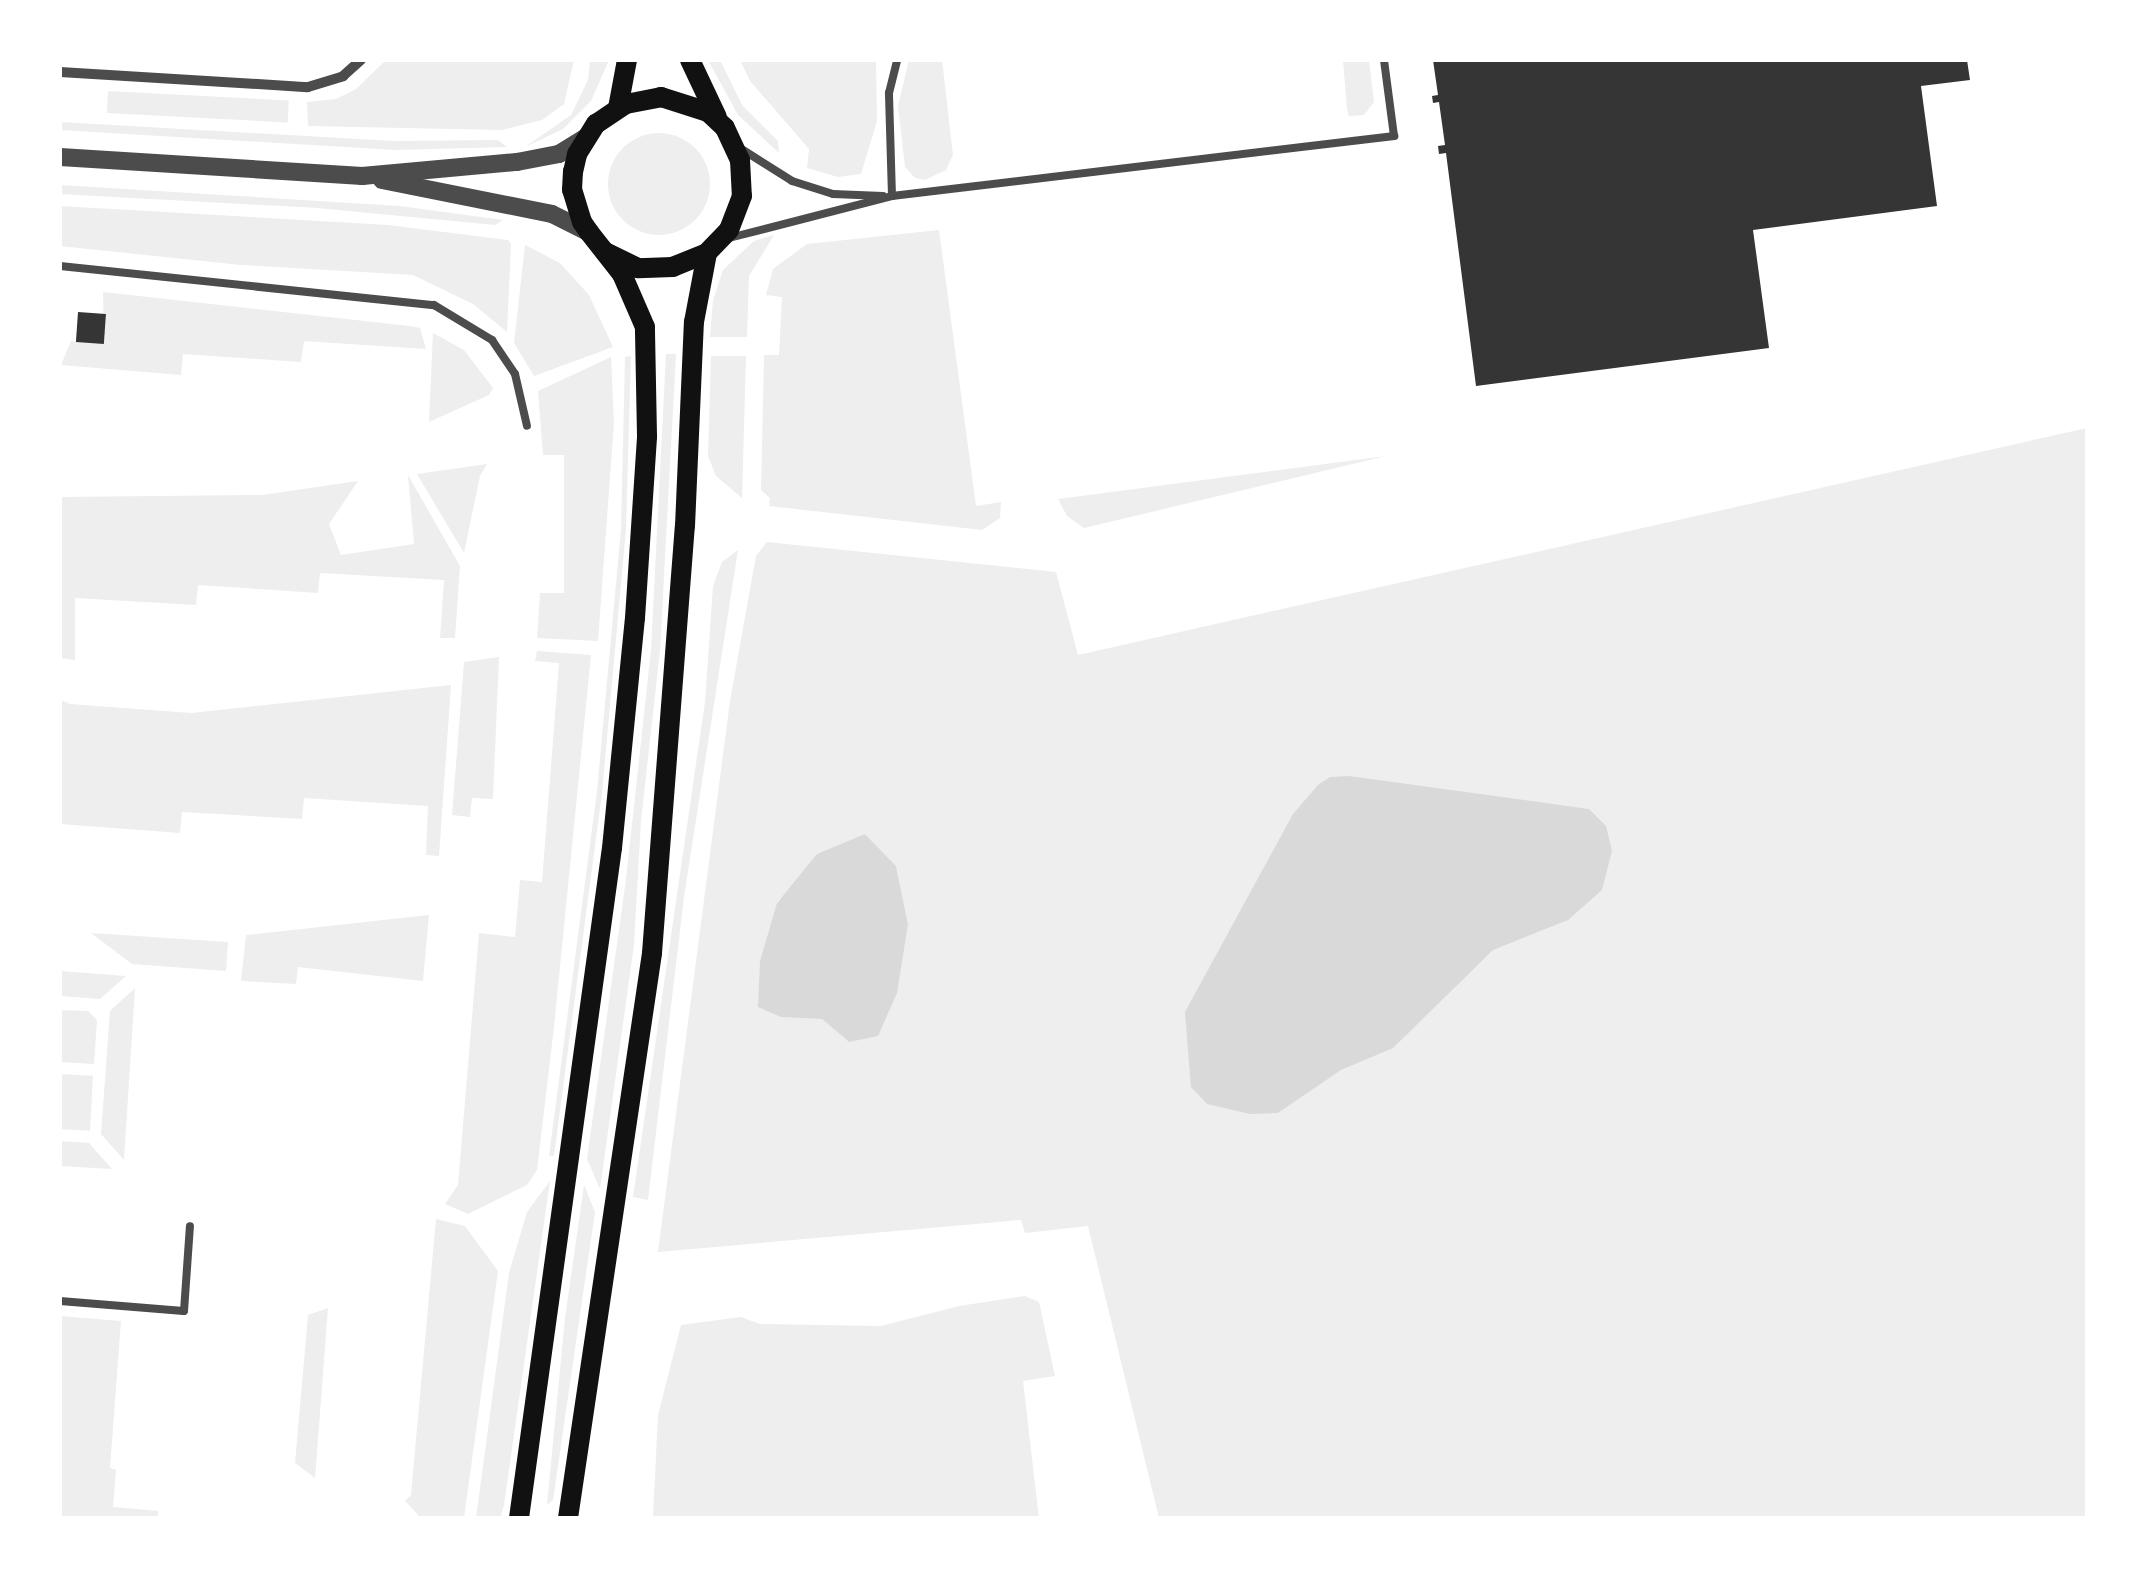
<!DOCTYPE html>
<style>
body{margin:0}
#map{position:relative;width:2147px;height:1578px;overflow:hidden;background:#fff;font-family:"PT Serif",serif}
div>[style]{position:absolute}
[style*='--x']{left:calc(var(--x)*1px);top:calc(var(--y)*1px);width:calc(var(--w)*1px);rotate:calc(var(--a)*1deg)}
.green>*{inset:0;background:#eee;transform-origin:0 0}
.round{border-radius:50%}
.water>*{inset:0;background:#d9d9d9}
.building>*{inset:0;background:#353535;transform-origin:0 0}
.service>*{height:8px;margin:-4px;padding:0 4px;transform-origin:4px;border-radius:4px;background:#4c4c4c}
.minor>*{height:10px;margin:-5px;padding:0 5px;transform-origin:5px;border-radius:5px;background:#4c4c4c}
.tertiary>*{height:18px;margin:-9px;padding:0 9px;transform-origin:9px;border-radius:9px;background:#4c4c4c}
.secondary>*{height:20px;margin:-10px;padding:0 10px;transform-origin:10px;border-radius:10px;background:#111}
span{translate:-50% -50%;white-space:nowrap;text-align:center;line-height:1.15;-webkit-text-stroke:10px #fff;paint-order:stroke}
.frame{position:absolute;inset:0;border:62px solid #fff;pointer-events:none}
</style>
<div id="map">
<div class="green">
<i style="clip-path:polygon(386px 60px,574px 60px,564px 104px,542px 120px,502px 130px,308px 126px,307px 102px,336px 99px,356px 89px)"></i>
<i style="clip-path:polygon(590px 60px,609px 60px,591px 101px,563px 129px,525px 147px,571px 115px,588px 80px)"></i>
<i style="clip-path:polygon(708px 60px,720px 60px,742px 105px,778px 141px,779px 153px,738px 115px)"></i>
<i style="clip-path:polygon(740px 60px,876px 60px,877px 121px,861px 174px,838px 177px,807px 168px,809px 149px,750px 81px)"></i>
<i style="clip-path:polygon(909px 60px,942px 60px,953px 155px,946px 170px,925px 180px,915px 178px,905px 167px,898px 106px)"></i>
<i style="clip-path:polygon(1343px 60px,1369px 60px,1374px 102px,1364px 115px,1349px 116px,1347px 109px)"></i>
<i style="left:108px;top:91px;width:181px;height:22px;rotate:3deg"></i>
<i style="clip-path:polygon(60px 122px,394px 141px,498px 140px,507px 147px,395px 150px,60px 130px)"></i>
<i class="round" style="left:608px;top:133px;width:102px;height:102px"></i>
<i style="clip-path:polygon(60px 185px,400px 206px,503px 220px,495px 225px,317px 208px,60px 194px)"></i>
<i style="clip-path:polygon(60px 206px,388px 225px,508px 240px,511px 244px,507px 332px,473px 304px,413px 275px,241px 265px,60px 246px)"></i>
<i style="clip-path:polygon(939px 230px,976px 506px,1001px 502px,1000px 518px,982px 530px,769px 506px,770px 498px,761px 490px,764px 355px,779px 355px,782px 297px,766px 295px,773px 269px,807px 244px)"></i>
<i style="clip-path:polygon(774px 235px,749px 276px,747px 337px,710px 337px,713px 300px,723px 270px,754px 241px)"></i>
<i style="clip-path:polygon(525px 245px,560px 263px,589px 295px,613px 347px,534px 376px,514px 343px)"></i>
<i style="clip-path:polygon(103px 292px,410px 326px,420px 328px,426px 349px,304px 341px,301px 362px,183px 354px,181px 375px,61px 365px,71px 341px,104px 343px)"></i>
<i style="clip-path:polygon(433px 333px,464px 350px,493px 388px,489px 395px,429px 422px)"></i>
<i style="clip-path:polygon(666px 354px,676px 354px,660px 651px,641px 821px,634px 945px,600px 1189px,587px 1159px,626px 879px,651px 650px)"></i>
<i style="clip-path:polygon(631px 356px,626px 529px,602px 793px,554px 1156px,549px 1156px,597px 791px,621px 529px,625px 357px)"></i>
<i style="clip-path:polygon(711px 356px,746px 356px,742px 498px,716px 476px,708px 456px)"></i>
<i style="clip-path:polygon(611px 357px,614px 423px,598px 641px,537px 638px,540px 593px,564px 593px,564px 455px,543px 455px,538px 391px)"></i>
<i style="clip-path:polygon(evenodd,2087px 428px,2087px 1518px,1159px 1518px,1088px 1226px,1025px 1233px,1021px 1220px,658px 1252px,730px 701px,756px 556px,767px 542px,1056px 572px,1078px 655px,2087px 428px,865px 834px,896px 866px,908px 924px,849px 1042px,822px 1019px,777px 902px,795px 883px,865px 834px)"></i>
<i style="clip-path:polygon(1386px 456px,1084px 528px,1067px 516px,1058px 499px)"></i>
<i style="clip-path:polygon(487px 464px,480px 476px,464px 553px,417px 474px)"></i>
<i style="clip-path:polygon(408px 475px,460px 566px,455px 638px,440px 638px,444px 580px,320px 573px,318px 593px,198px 585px,196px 605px,75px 598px,75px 660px,60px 658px,60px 497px,262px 495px,358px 481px,329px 524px,341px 555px,414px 544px)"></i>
<i style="clip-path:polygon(738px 550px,684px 897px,648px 1200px,633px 1197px,705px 702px,713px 586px,722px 562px)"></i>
<i style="clip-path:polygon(537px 651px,591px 655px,554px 1027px,537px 1170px,527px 1185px,468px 1214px,445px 1204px,458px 1185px,479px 933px,515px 937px,520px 880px,542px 882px,559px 663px,535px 661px)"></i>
<i style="clip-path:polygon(499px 657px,493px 799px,472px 798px,470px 817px,452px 815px,464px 662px)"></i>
<i style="clip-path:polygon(60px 680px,61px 700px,70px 704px,191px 713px,451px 685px,439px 856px,426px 855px,428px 806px,304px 798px,302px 819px,182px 812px,180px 833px,60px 824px)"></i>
<i style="clip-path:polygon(429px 915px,423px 981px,298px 967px,296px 984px,241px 981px,246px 935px)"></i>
<i style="clip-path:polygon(91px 933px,228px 942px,226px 971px,132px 964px)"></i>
<i style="clip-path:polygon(60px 971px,126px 976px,100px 999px,60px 996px)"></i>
<i style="clip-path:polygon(135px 988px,124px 1160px,101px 1134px,110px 1011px)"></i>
<i style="clip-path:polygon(60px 1010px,88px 1011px,97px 1020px,94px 1064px,60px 1062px)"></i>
<i style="left:60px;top:1074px;width:33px;height:55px;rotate:3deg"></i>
<i style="clip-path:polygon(60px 1141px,89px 1143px,112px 1169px,60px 1166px)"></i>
<i style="clip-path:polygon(550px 1181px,504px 1505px,500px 1518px,476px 1518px,509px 1273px,527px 1212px)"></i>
<i style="clip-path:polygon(584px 1185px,595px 1212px,553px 1500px,547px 1505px,565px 1318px)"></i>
<i style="clip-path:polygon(436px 1219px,465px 1226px,498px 1271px,464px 1518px,421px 1518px,405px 1501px,411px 1495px)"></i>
<i style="clip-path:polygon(1025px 1296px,1039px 1302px,1055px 1376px,1023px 1381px,1039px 1518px,653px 1517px,658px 1415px,681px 1325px,741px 1317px,760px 1324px,881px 1326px,959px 1306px)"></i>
<i style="clip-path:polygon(328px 1308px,315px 1478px,295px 1463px,308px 1315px)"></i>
<i style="clip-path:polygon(60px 1316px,121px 1321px,110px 1468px,116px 1470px,113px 1507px,158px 1511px,158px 1518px,60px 1518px)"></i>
</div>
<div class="water">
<i style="clip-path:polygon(1349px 776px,1589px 809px,1606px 826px,1612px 851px,1602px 890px,1568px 920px,1493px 950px,1393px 1048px,1341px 1070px,1278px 1113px,1250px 1114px,1207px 1104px,1191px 1087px,1185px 1012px,1293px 814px,1318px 785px,1330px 777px)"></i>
<i style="clip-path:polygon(865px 834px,896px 866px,908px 924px,897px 993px,878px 1036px,849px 1042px,822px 1019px,781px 1017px,758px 1007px,760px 961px,777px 903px,817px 854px)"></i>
</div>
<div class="building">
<i style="clip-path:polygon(1433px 60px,1967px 60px,1970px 80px,1921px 86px,1937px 206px,1753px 230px,1769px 348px,1476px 386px,1446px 153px,1439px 154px,1438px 146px,1445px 145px,1439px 102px,1433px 103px,1432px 96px,1438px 95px)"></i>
<i style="left:78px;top:312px;width:28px;height:30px;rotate:4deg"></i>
</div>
<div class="service">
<i style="--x:743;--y:150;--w:58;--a:32.3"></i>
<i style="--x:792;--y:181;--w:43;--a:17.6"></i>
<i style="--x:833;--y:194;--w:50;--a:2.3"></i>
<i style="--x:892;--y:196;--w:103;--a:-91.7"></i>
<i style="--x:889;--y:93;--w:34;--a:-76"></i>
<i style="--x:729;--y:238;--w:168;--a:-14.4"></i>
<i style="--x:892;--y:196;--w:506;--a:-6.82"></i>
<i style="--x:1394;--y:136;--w:77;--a:-97.5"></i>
<i style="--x:60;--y:266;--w:376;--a:6"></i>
<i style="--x:434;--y:305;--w:68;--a:31.1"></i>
<i style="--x:492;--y:340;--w:41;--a:55.9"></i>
<i style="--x:515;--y:374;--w:53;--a:77"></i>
<i style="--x:60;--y:1301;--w:124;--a:4.6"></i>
<i style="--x:184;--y:1311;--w:85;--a:-86"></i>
</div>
<div class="minor">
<i style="--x:60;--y:72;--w:248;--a:3.5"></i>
<i style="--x:308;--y:87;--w:37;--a:-17"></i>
<i style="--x:343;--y:76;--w:24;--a:-42"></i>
</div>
<div class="tertiary">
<i style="--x:60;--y:157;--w:303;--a:3.6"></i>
<i style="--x:362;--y:176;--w:156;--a:-5.2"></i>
<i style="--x:517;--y:162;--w:43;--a:-10.8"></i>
<i style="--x:559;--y:154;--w:31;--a:-32"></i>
<i style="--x:382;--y:180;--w:173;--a:11.3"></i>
<i style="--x:552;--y:214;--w:40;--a:26.6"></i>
</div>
<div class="secondary">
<i style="--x:690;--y:60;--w:63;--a:64.7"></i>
<i style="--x:618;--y:108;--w:49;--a:-79.4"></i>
<i style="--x:519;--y:1518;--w:676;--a:-82.1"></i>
<i style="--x:612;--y:848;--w:231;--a:-84.3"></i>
<i style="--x:635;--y:618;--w:182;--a:-86.2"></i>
<i style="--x:647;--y:436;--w:109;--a:-91.1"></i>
<i style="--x:645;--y:327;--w:58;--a:-113.5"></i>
<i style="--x:622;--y:274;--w:53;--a:-128.2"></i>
<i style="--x:589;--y:232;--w:12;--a:-125"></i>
<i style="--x:582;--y:222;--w:34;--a:-107"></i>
<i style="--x:572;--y:190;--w:18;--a:-87"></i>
<i style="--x:573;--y:172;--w:18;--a:-77"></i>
<i style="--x:577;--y:154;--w:36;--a:-58"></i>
<i style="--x:596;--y:124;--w:36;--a:-34"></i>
<i style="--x:626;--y:104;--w:36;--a:-11"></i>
<i style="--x:661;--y:97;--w:49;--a:17.7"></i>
<i style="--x:708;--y:112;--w:23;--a:43"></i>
<i style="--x:725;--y:128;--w:35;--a:65"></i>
<i style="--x:740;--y:160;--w:36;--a:87"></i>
<i style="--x:742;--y:196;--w:36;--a:111"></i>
<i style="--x:729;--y:230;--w:32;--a:134"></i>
<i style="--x:707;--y:253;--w:37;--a:158"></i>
<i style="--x:673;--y:267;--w:35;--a:178"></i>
<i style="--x:638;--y:268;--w:37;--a:-154"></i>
<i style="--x:568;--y:1518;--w:571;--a:-81.54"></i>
<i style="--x:652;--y:953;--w:428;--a:-85.6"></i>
<i style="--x:685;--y:526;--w:204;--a:-87.5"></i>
<i style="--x:694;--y:322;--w:70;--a:-79.3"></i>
</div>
<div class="frame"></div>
</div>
